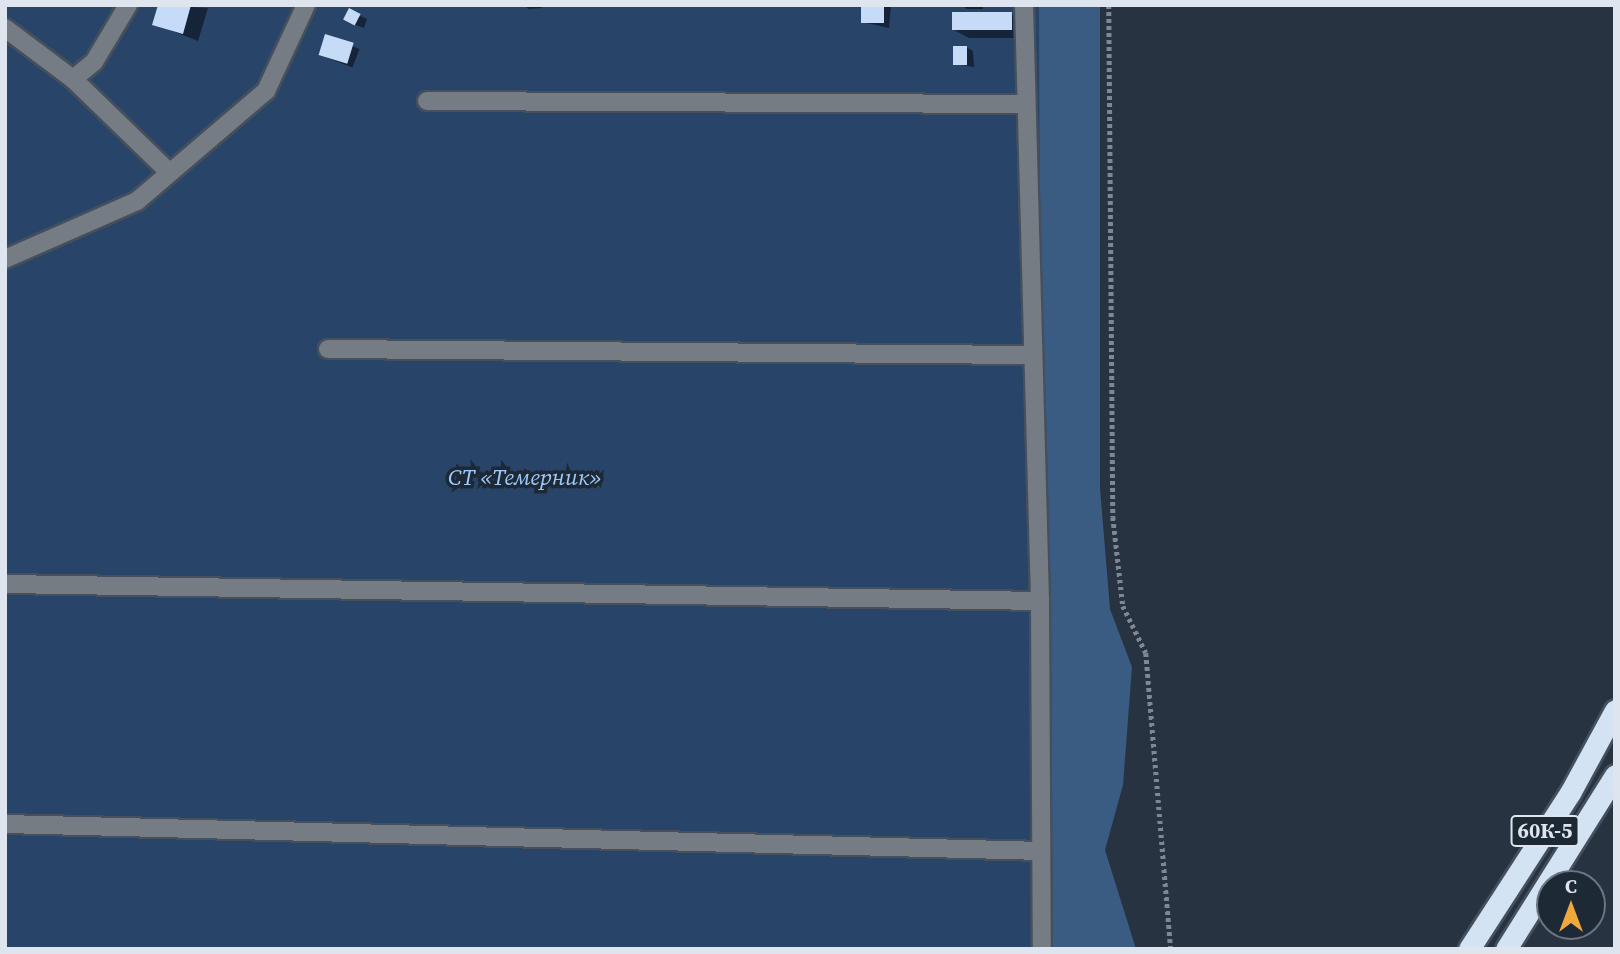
<!DOCTYPE html>
<meta charset="utf-8">
<style>
body{margin:0}
#map{position:relative;width:1620px;height:954px;overflow:hidden;background:#283341;font-family:"Source Serif 4",serif}
div>[style]{position:absolute}
[style*='--x']{left:calc(var(--x)*1px);top:calc(var(--y)*1px);width:calc(var(--w)*1px);rotate:calc(var(--a)*1deg)}
.green>*{inset:0;background:#284569;transform-origin:0 0}
.forest>*{inset:0;background:#3a5b82}
.shadow>*{inset:0;background:#0007;transform-origin:0 0}
.building>*{inset:0;background:#c5dbf7;transform-origin:0 0}
.path>*{height:4.5px;margin-top:-2.25px;transform-origin:0;background:repeating-linear-gradient(90deg,#7e8793 0 3.5px,transparent 0 7px)}
.roads{filter:drop-shadow(2px 0 #454f5d) drop-shadow(-2px 0 #454f5d) drop-shadow(0 2px #454f5d) drop-shadow(0 -2px #454f5d)}
.minor>*{height:18px;margin:-9px;padding:0 9px;transform-origin:9px;border-radius:9px;background:#767c83}
.highway>*{height:21px;margin:-10.5px;padding:0 10.5px;transform-origin:10.5px;border-radius:10.5px;background:#d4e3f4}
span{translate:-50% -50%;white-space:nowrap;text-align:center;line-height:1.15;-webkit-text-stroke:7px #1e2936;paint-order:stroke}
.shield-label span{padding:2px 5px;background:#1e2936;border:2px solid;border-radius:5px;-webkit-text-stroke-width:0}
.shield-label{font-size:21px;color:#dee5ee;font-weight:700}
.park-label{font-size:23px;color:#9fc9fb;font-style:italic}
.frame{position:absolute;inset:0;border:7px solid #dee5ee;pointer-events:none}
.north{position:absolute;left:1536px;top:870px;width:70px;height:70px;box-sizing:border-box;background:#1e2936;border:2px solid #6b7480;border-radius:50%;rotate:0deg;font-size:19px;font-weight:700;line-height:28px;text-align:center;color:#dee5ee}
.north::after{content:'';display:block;margin:auto;width:24px;height:32px;background:#eea83c;clip-path:polygon(50% 0,100% 100%,50% 72%,0 100%)}
</style>
<div id="map">
<div class="green">
<i style="left:5px;top:5px;width:1037px;height:944px"></i>
</div>
<div class="forest">
<i style="clip-path:polygon(1039px 5px,1100px 5px,1100px 488px,1110px 609px,1132px 667px,1123px 785px,1105px 850px,1136px 949px,1042px 949px)"></i>
</div>
<div class="shadow">
<i style="clip-path:polygon(156px 5px,208px 8px,198px 41px,154px 24px,159px 7px)"></i>
<i style="clip-path:polygon(523px 5px,542px 5px,542px 8px,529px 9px)"></i>
<i style="clip-path:polygon(863px 5px,891px 6px,889px 28px,862px 22px)"></i>
<i style="clip-path:polygon(961px 5px,983px 5px,983px 9px,967px 9px)"></i>
<i style="clip-path:polygon(350px 11px,367px 19px,364px 28px,353px 24px)"></i>
<i style="clip-path:polygon(1012px 14px,1027px 22px,1027px 38px,969px 38px,954px 30px)"></i>
<i style="left:326px;top:36px;width:36px;height:20px;rotate:21deg"></i>
<i style="clip-path:polygon(966px 47px,973px 51px,974px 67px,955px 64px)"></i>
</div>
<div class="building">
<i style="clip-path:polygon(158px 5px,191px 5px,183px 34px,152px 25px)"></i>
<i style="left:861px;top:5px;width:23px;height:18px"></i>
<i style="left:349px;top:8px;width:13px;height:13px;rotate:27deg"></i>
<i style="left:1012px;top:12px;width:18px;height:60px;rotate:90deg"></i>
<i style="left:325px;top:34px;width:30px;height:22px;rotate:17deg"></i>
<i style="left:953px;top:46px;width:14px;height:19px"></i>
</div>
<div class="path">
<i style="--x:1109;--y:5;--w:512;--a:89.55"></i>
<i style="--x:1113;--y:517;--w:90;--a:83.6"></i>
<i style="--x:1123;--y:606;--w:52;--a:63.9"></i>
<i style="--x:1146;--y:653;--w:297;--a:85.2"></i>
</div>
<div class="roads">
<div class="minor">
<i style="--x:1024;--y:5;--w:596;--a:88.46"></i>
<i style="--x:1040;--y:601;--w:348;--a:89.7"></i>
<i style="--x:5;--y:28;--w:85;--a:36.9"></i>
<i style="--x:73;--y:79;--w:132;--a:44.1"></i>
<i style="--x:73;--y:79;--w:27;--a:-39"></i>
<i style="--x:94;--y:62;--w:66;--a:-59.2"></i>
<i style="--x:427;--y:101;--w:598;--a:0.29"></i>
<i style="--x:5;--y:259;--w:144;--a:-23.7"></i>
<i style="--x:137;--y:201;--w:170;--a:-40.5"></i>
<i style="--x:266;--y:91;--w:95;--a:-65.1"></i>
<i style="--x:328;--y:349;--w:704;--a:0.49"></i>
<i style="--x:5;--y:584;--w:1035;--a:0.94"></i>
<i style="--x:5;--y:824;--w:1035;--a:1.49"></i>
</div>
<div class="highway">
<i style="--x:1469;--y:949;--w:186;--a:-57.1"></i>
<i style="--x:1570;--y:793;--w:94;--a:-61.5"></i>
<i style="--x:1506;--y:949;--w:205;--a:-57.9"></i>
</div>
</div>
<div class="shield-label">
<span style="left:1545px;top:831px">60К-5</span>
</div>
<div class="park-label">
<span style="left:525px;top:477px">СТ «Темерник»</span>
</div>
<div class="frame"></div>
<div class="north">С</div>
</div>
